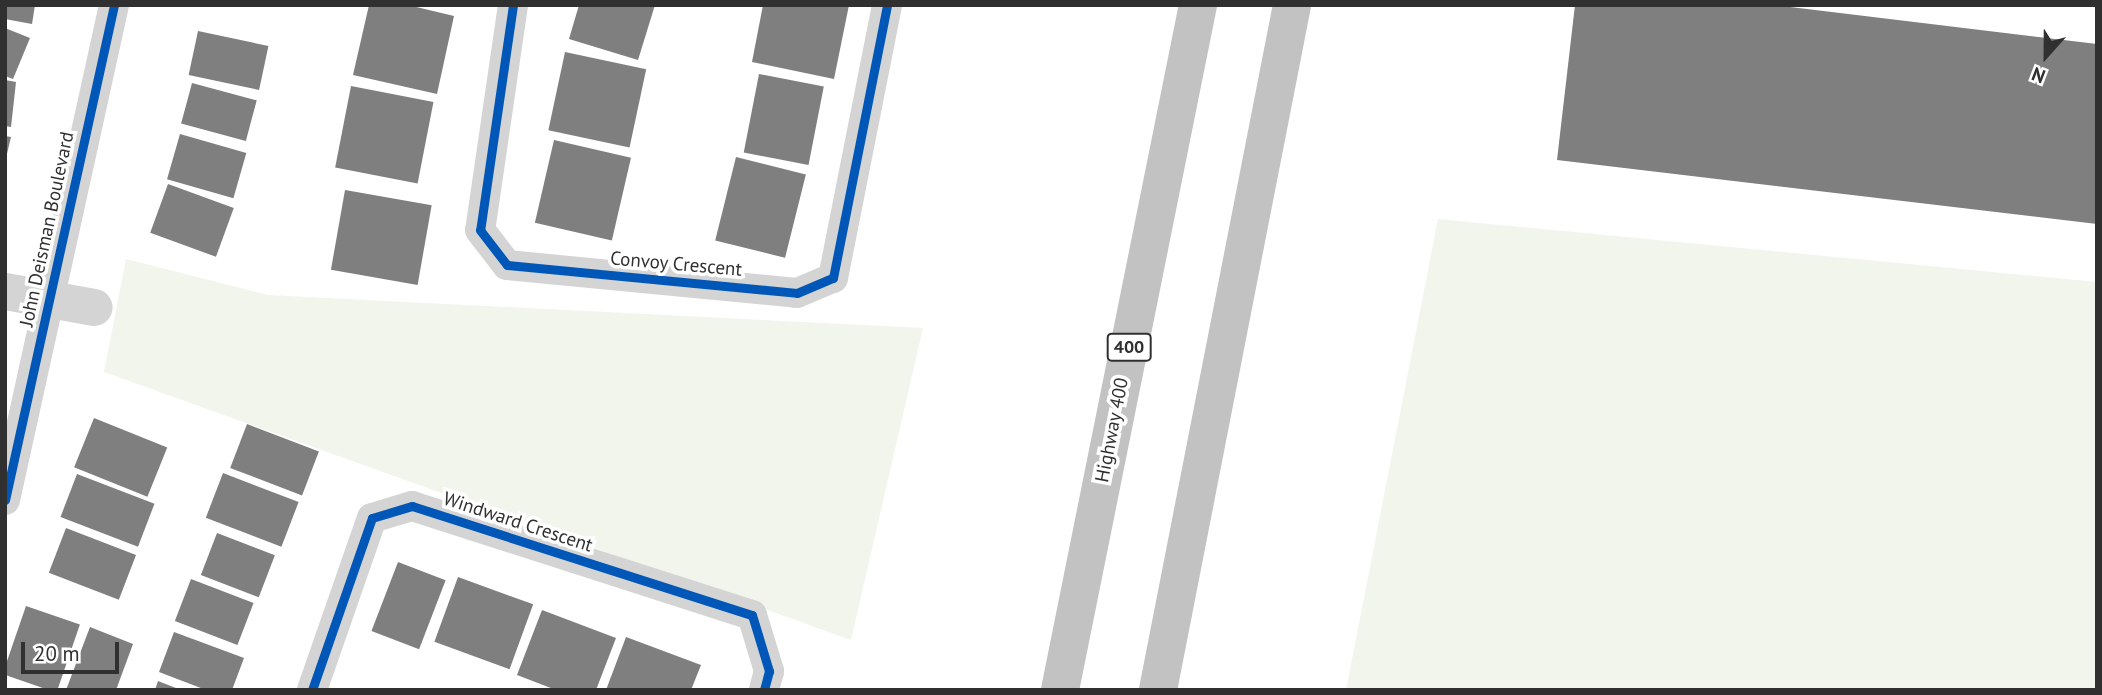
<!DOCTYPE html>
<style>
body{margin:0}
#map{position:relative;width:2102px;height:695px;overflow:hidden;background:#fff;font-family:"PT Sans",sans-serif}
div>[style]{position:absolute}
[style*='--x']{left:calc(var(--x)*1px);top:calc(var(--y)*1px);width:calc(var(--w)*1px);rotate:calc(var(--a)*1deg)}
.green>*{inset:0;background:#f1f5ec}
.building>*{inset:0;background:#7f7f7f;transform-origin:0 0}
.minor>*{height:30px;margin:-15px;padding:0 15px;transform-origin:15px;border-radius:15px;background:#d4d4d4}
.tertiary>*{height:37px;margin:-18.5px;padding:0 18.5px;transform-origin:18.5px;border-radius:18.5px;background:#d4d4d4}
.motorway>*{height:38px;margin:-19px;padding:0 19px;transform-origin:19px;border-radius:19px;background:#c2c2c2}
.cycleway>*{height:9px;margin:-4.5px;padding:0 4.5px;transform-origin:4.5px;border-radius:4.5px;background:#0057b8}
span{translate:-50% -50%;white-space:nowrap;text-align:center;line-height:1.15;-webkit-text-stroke:7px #fff;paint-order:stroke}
.shield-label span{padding:2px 5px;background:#fff;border:2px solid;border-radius:5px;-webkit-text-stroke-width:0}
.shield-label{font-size:18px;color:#303030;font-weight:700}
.street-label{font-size:19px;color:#303030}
.frame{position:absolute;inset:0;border:7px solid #303030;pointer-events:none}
.north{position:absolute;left:2011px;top:21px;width:70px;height:70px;-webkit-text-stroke:5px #fff;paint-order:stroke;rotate:201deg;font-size:19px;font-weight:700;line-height:28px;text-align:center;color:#303030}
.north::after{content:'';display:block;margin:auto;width:24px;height:32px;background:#303030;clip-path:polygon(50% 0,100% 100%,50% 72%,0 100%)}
.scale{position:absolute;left:21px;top:642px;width:98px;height:32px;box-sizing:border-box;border:4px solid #303030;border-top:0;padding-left:9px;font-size:21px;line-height:24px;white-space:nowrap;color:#303030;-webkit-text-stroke:5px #fff;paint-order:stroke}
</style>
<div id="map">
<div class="green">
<i style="clip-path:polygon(1438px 219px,2097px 282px,2097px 690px,1346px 690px)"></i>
<i style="clip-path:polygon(126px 259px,268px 295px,923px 328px,851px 640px,104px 372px)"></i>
</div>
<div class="building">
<i style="clip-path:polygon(5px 5px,35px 5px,32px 24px,5px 19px)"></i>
<i style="clip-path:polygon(369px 5px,408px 5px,454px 16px,437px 94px,353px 75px)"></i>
<i style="clip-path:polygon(579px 5px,655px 5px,638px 60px,569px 39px)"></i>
<i style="clip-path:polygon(763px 5px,849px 5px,834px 79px,752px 62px)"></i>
<i style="clip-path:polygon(1575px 5px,1774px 5px,2097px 44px,2097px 224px,1557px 160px)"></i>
<i style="clip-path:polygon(5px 28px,30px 38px,13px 79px,5px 76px)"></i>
<i style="left:198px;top:31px;width:72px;height:45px;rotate:12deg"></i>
<i style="left:565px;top:52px;width:83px;height:80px;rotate:12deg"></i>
<i style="left:759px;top:74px;width:66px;height:80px;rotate:11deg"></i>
<i style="clip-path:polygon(5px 80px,16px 82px,11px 127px,5px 126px)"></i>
<i style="left:192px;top:83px;width:67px;height:42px;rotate:15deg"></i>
<i style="left:351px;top:86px;width:84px;height:83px;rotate:11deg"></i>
<i style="left:180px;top:134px;width:69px;height:47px;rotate:16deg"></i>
<i style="clip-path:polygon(5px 136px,11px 137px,6px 158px,5px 158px)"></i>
<i style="left:554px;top:140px;width:79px;height:85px;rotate:13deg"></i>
<i style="left:736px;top:157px;width:72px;height:86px;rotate:14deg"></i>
<i style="left:168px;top:184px;width:70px;height:52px;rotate:20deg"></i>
<i style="left:345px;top:190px;width:88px;height:81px;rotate:10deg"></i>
<i style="left:94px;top:418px;width:79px;height:53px;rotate:22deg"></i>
<i style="left:247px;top:424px;width:77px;height:47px;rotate:21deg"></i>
<i style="left:223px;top:473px;width:81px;height:48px;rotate:21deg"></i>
<i style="left:77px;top:474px;width:83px;height:46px;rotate:21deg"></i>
<i style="left:66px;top:528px;width:75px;height:48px;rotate:21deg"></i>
<i style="left:217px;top:533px;width:62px;height:45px;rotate:21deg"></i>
<i style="left:398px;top:562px;width:51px;height:74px;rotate:21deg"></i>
<i style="left:458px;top:577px;width:80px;height:69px;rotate:20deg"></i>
<i style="left:191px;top:579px;width:67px;height:45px;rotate:21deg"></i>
<i style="left:26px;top:606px;width:57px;height:72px;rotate:19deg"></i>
<i style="clip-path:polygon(542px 610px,616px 638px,596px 690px,556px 690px,517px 675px)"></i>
<i style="clip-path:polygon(90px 627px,133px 644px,116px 690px,66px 690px)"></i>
<i style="clip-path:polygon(174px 632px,244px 658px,232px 690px,206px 690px,159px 672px)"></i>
<i style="clip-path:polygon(626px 637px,701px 665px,691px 690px,606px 690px)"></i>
<i style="clip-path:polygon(158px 681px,181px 690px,155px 690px)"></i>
</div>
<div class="minor">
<i style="--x:513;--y:5;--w:227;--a:98.3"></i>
<i style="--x:480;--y:230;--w:44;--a:52.4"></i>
<i style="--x:507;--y:265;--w:291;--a:5.5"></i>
<i style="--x:797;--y:293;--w:39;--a:-23"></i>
<i style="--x:833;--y:278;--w:278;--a:-78.8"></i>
<i style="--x:5;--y:500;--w:507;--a:-77.58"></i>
<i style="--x:312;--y:690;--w:182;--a:-70.8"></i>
<i style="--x:372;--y:518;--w:42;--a:-16.7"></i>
<i style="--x:412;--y:506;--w:357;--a:17.8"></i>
<i style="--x:752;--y:615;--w:59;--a:73.1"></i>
<i style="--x:769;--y:671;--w:20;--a:105"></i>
</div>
<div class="tertiary">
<i style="--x:5;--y:291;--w:90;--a:10.2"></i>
</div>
<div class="motorway">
<i style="--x:1060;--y:690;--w:699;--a:-78.61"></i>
<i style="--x:1158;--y:690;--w:698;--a:-78.93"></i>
</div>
<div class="cycleway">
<i style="--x:513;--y:5;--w:227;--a:98.3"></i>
<i style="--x:480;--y:230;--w:44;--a:52.4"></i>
<i style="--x:507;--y:265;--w:291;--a:5.5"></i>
<i style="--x:797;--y:293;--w:39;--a:-23"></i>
<i style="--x:833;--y:278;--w:278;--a:-78.8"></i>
<i style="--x:5;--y:500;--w:507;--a:-77.58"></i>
<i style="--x:312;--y:690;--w:182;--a:-70.8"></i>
<i style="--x:372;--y:518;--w:42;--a:-16.7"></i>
<i style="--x:412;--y:506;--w:357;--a:17.8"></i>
<i style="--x:752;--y:615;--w:59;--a:73.1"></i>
<i style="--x:769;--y:671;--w:20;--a:105"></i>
</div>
<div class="shield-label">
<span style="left:1129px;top:347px">400</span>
</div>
<div class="street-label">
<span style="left:47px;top:229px;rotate:-78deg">John Deisman Boulevard</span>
<span style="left:676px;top:264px;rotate:5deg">Convoy Crescent</span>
<span style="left:1112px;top:430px;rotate:-79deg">Highway 400</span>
<span style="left:518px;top:522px;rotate:18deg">Windward Crescent</span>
</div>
<div class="frame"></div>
<div class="north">N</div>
<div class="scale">20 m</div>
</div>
